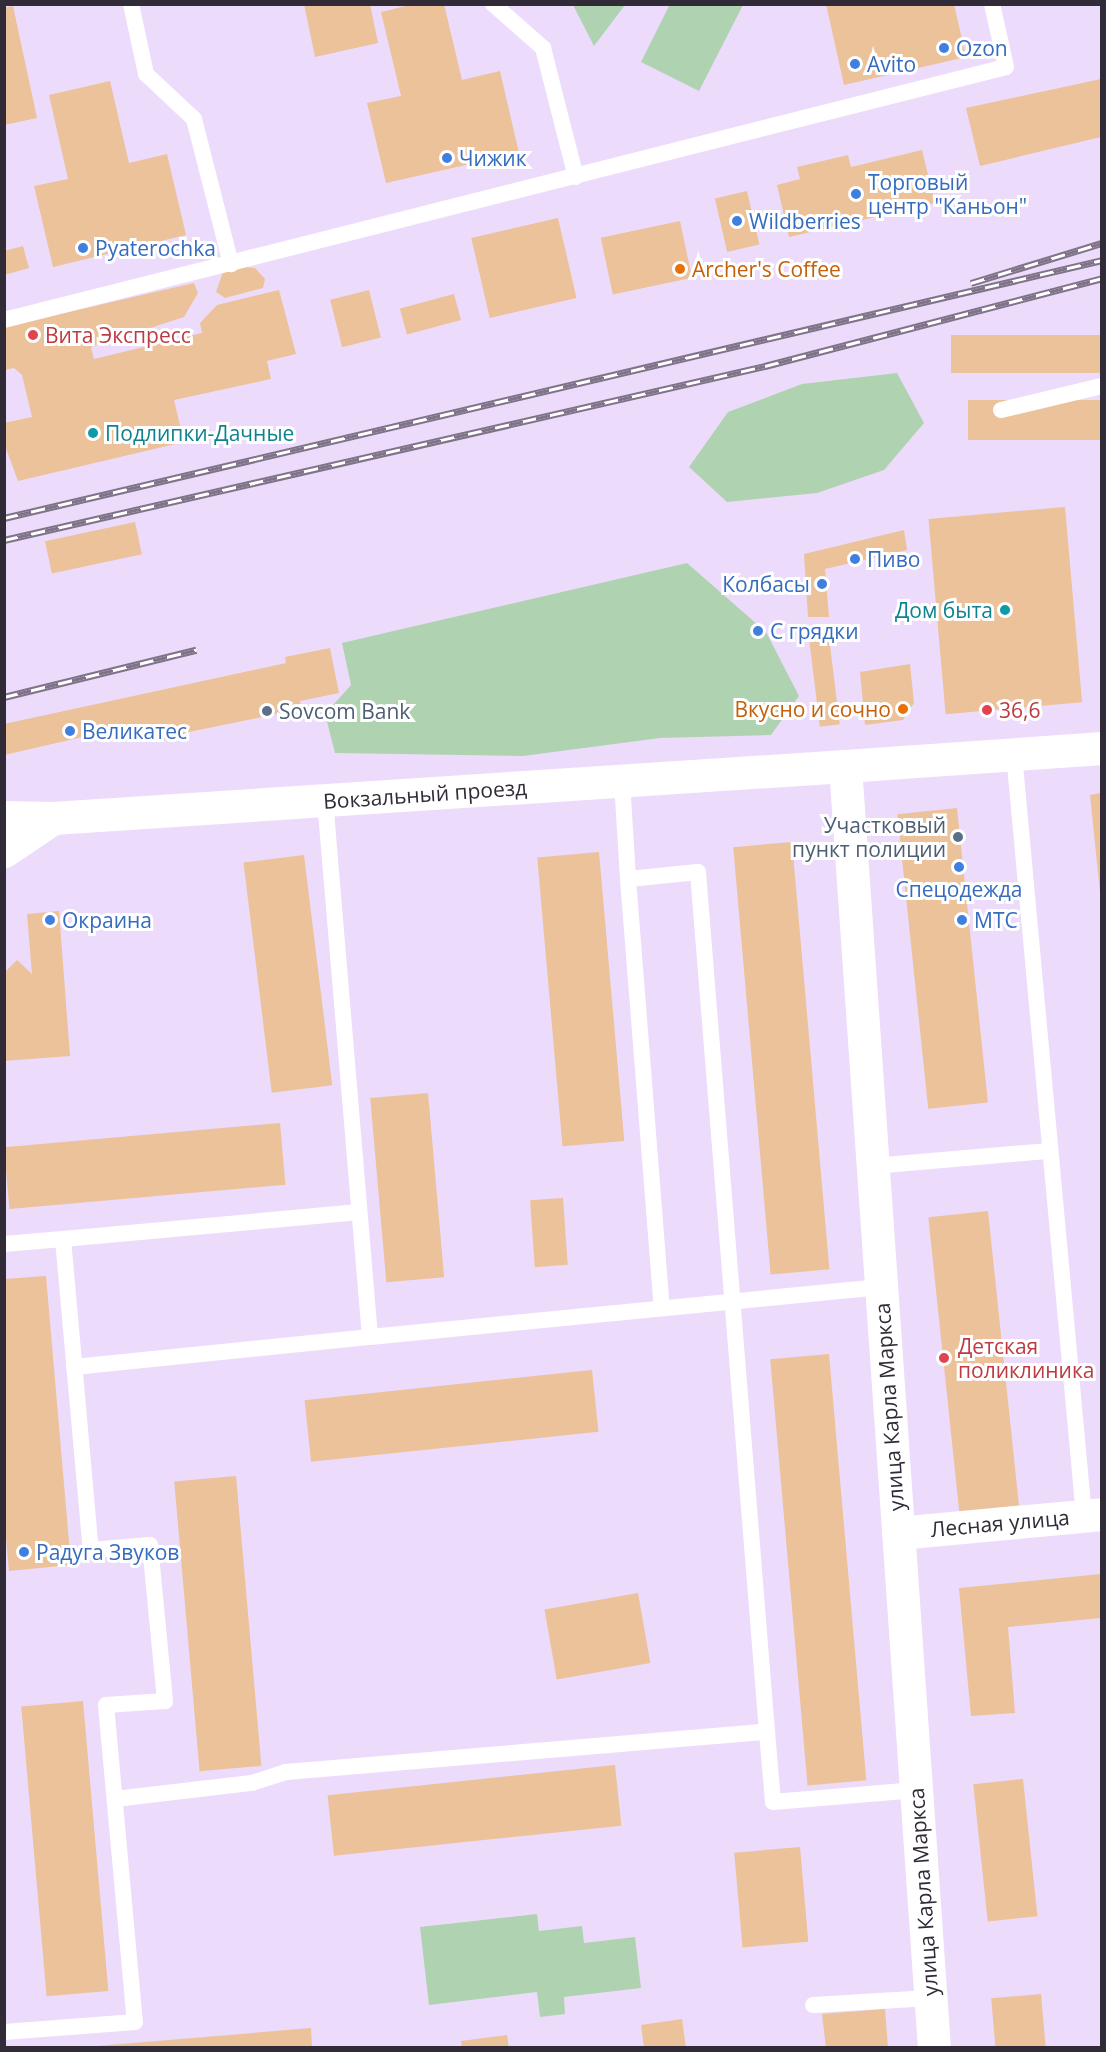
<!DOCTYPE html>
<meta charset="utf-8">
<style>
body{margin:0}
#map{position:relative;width:1106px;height:2052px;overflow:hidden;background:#eddbfc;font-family:"Open Sans",sans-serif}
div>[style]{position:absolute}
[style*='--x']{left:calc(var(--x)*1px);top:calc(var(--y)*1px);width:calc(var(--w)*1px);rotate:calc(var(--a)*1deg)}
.green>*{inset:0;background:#afd3b1}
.building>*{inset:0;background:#ebc299;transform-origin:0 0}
.service>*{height:16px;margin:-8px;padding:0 8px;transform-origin:8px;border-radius:8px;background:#fff}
.minor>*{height:33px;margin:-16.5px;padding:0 16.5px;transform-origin:16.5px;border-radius:16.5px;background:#fff}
.tertiary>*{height:33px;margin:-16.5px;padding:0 16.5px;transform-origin:16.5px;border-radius:16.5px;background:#fff}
.rail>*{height:7px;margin-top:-3.5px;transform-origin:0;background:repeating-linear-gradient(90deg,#fff 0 14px,#7f7388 0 28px);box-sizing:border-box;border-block:2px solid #7f7388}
.dots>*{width:16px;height:16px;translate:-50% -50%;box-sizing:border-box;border:3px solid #fff;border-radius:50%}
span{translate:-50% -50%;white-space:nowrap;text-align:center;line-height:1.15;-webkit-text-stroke:6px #fff;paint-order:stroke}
.shop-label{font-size:21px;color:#366cbe}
.left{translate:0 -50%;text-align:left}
.right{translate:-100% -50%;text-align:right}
.food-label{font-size:21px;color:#c56008}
.health-label{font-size:21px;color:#be3a42}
.culture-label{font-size:21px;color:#0d838f}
.service-label{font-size:21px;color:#4e5e75}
.street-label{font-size:21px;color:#312a37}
.frame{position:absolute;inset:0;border:6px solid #312a37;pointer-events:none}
</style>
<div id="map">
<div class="green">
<i style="clip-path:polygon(670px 4px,743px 5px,699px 91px,641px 62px)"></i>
<i style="clip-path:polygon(573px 5px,625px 5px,594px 46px)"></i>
<i style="clip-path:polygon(897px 373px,924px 423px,884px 470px,817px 493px,727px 502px,689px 467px,728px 412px,802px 384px)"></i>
<i style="clip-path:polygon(687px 563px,766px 632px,799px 696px,771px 735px,660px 738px,523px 756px,335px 753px,325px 714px,351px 685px,342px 643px)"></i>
<i style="clip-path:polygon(537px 1914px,539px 1931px,582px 1926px,584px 1943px,635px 1937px,641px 1988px,564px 1997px,565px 2014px,540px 2017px,537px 1992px,429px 2005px,420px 1927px)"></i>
</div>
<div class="building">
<i style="clip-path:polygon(304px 4px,370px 4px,378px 43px,315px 57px)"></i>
<i style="clip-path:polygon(414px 4px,444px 4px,462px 80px,500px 71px,519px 153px,386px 183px,367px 103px,401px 96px,381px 12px)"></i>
<i style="clip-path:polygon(826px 4px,954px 4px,966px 57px,844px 85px)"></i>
<i style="clip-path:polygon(13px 6px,37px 118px,4px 125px,4px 8px)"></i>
<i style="clip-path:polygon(1101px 79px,1101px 137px,980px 166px,966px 108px)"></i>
<i style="clip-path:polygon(110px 81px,129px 163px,167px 154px,186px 235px,53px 267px,34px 186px,68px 179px,49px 95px)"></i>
<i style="clip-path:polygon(922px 150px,935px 203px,789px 237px,777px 185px,800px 179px,797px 167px,848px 155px,851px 167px)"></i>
<i style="left:747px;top:191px;width:55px;height:33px;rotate:77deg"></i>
<i style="left:558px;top:218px;width:82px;height:89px;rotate:77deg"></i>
<i style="left:680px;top:221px;width:58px;height:81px;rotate:78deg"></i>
<i style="clip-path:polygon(23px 246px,29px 268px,4px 275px,4px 251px)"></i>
<i style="clip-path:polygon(246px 267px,255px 268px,265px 279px,263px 288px,225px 298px,216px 292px,223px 272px)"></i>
<i style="clip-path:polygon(194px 283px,198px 293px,184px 317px,91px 347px,94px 359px,202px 333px,200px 323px,217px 305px,279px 290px,296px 354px,267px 361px,271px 379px,174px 400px,184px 442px,18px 481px,4px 443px,4px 423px,32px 417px,22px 375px,14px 368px,4px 370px,4px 327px)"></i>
<i style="left:369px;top:290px;width:49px;height:40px;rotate:76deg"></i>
<i style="left:454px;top:294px;width:27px;height:56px;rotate:75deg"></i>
<i style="left:1101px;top:335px;width:38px;height:150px;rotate:90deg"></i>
<i style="left:1101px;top:400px;width:40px;height:133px;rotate:90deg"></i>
<i style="left:1065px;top:507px;width:196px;height:137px;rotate:85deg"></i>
<i style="left:135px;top:522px;width:33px;height:92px;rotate:78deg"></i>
<i style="clip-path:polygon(904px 530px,907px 550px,825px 569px,829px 617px,808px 617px,804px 554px)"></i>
<i style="left:829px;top:637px;width:88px;height:20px;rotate:83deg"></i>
<i style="clip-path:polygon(330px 648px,339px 693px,300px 701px,301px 709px,184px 733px,184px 739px,102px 741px,87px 736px,4px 755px,4px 724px,286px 663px,285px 657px)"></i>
<i style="clip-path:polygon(910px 664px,914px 703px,903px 720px,865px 725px,860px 672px)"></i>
<i style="clip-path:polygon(1101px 793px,1101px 892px,1100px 892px,1090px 795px)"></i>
<i style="left:957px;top:808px;width:296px;height:60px;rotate:84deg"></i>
<i style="left:792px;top:842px;width:429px;height:59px;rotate:85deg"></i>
<i style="left:599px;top:852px;width:290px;height:62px;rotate:85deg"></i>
<i style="left:304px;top:855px;width:232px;height:61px;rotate:83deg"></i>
<i style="clip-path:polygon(59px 911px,70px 1056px,4px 1061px,4px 973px,17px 960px,32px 974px,27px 914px)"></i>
<i style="left:428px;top:1093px;width:185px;height:58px;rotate:85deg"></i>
<i style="left:280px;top:1123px;width:62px;height:277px;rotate:85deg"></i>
<i style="left:563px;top:1198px;width:67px;height:33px;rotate:86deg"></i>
<i style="left:988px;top:1211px;width:296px;height:60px;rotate:84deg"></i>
<i style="clip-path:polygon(46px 1276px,71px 1565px,9px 1571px,4px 1515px,4px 1279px)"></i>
<i style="left:829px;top:1354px;width:428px;height:59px;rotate:85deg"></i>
<i style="left:592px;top:1370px;width:62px;height:289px;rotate:84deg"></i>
<i style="left:236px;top:1476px;width:291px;height:62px;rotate:85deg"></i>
<i style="clip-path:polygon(1101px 1574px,1101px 1618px,1008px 1627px,1015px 1713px,971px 1716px,959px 1588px)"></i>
<i style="left:638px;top:1593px;width:71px;height:95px;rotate:80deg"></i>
<i style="left:83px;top:1701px;width:291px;height:62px;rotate:85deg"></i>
<i style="left:615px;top:1765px;width:61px;height:289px;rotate:84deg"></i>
<i style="left:1023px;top:1779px;width:138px;height:50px;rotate:84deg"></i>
<i style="left:800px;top:1847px;width:95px;height:66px;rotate:85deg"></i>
<i style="left:1041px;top:1994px;width:54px;height:50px;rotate:85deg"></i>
<i style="clip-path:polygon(885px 2009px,888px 2048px,826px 2048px,822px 2014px)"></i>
<i style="clip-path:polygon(682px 2019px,686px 2048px,644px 2048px,641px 2025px)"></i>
<i style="clip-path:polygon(311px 2028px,312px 2048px,97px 2048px,97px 2046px)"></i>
<i style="clip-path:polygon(507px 2035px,509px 2048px,462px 2048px,461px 2041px)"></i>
</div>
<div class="service">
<i style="--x:131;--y:4;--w:72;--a:77.9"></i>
<i style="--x:146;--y:74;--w:66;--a:43.2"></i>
<i style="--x:194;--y:119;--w:150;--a:75.7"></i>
<i style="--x:493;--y:4;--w:67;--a:41.3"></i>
<i style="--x:543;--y:48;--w:133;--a:75.7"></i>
<i style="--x:4;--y:320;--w:1033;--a:-14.17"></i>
<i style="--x:1006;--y:67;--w:65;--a:-102.5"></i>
<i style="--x:1001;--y:410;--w:104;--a:-13.4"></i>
<i style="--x:1014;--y:754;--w:765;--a:84.75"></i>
<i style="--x:622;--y:781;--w:98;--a:86.5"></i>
<i style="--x:325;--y:800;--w:539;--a:85.21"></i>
<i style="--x:370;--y:1337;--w:513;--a:-5.59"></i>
<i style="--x:873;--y:1166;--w:177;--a:-4.9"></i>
<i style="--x:63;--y:1239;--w:297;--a:-5.2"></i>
<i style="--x:4;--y:1244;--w:59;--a:-4.8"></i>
<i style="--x:63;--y:1239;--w:312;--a:84.9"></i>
<i style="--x:91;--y:1550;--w:59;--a:-4.8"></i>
<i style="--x:150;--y:1545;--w:157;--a:84.5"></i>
<i style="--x:165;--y:1701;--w:59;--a:176.1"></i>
<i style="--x:106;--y:1705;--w:318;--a:84.8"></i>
<i style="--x:135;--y:2022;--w:131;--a:175.6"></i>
<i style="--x:74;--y:1367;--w:298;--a:-5.8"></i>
<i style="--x:767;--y:1732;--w:70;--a:85.1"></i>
<i style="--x:773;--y:1802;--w:144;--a:-4.8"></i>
<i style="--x:115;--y:1799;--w:138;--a:-6.7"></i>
<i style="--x:252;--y:1783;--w:36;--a:-18"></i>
<i style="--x:286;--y:1772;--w:483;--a:-4.8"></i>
<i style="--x:767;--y:1732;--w:863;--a:-94.59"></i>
<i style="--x:698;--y:872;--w:70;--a:174.3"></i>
<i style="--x:628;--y:879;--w:430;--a:85.5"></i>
<i style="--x:813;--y:2005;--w:117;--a:-3.4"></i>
</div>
<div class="minor">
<i style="--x:845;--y:766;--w:258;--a:-4"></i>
<i style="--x:898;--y:1533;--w:205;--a:-5.3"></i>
</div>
<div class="tertiary">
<i style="--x:4;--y:817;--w:49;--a:1.2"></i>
<i style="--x:53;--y:818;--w:794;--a:-3.76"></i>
<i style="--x:845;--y:766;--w:1285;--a:86.03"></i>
<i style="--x:4;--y:851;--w:59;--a:-34"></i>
</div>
<div class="rail">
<i style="--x:971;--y:283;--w:137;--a:-17"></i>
<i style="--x:4;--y:518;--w:1128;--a:-13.22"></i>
<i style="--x:4;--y:540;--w:781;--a:-12.88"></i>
<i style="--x:765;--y:366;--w:348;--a:-14.6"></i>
<i style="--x:4;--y:697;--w:198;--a:-13.8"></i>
</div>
<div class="dots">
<i style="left:944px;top:48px;background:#3f7fe0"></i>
<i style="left:855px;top:64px;background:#3f7fe0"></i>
<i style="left:447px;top:158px;background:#3f7fe0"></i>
<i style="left:856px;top:194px;background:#3f7fe0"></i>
<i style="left:737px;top:221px;background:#3f7fe0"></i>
<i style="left:83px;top:248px;background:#3f7fe0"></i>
<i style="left:680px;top:269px;background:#e8710a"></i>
<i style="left:33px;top:335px;background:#e0444e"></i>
<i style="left:93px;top:433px;background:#0f9aa8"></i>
<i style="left:855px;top:559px;background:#3f7fe0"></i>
<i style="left:822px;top:584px;background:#3f7fe0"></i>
<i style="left:1005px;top:610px;background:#0f9aa8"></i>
<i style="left:758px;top:631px;background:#3f7fe0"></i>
<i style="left:903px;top:709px;background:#e8710a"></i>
<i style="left:987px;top:710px;background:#e0444e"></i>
<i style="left:267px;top:711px;background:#5c6f8a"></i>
<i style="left:70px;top:731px;background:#3f7fe0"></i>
<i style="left:958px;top:837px;background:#5c6f8a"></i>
<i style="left:959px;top:867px;background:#3f7fe0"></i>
<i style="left:50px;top:920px;background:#3f7fe0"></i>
<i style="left:962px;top:920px;background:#3f7fe0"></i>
<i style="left:944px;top:1358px;background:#e0444e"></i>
<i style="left:24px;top:1552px;background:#3f7fe0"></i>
</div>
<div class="shop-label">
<span class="left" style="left:956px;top:48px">Ozon</span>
<span class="left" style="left:867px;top:64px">Avito</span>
<span class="left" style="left:459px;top:158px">Чижик</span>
<span class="left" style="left:868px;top:194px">Торговый<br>центр "Каньон"</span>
<span class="left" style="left:749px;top:221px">Wildberries</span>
<span class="left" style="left:95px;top:248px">Pyaterochka</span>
<span class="left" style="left:867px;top:559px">Пиво</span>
<span class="right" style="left:810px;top:584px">Колбасы</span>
<span class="left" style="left:770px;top:631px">С грядки</span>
<span class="left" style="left:82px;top:731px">Великатес</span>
<span style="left:959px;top:889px">Спецодежда</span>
<span class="left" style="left:62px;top:920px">Окраина</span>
<span class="left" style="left:974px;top:920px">МТС</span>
<span class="left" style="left:36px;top:1552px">Радуга Звуков</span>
</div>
<div class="food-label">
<span class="left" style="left:692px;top:269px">Archer's Coffee</span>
<span class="right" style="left:891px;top:709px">Вкусно и сочно</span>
</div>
<div class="health-label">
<span class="left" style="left:45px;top:335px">Вита Экспресс</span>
<span class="left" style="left:999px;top:710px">36,6</span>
<span class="left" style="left:958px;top:1358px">Детская<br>поликлиника</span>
</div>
<div class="culture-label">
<span class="left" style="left:105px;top:433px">Подлипки-Дачные</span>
<span class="right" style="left:993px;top:610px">Дом быта</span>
</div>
<div class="service-label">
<span class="left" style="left:279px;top:711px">Sovcom Bank</span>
<span class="right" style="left:946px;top:837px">Участковый<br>пункт полиции</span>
</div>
<div class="street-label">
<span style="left:425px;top:794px;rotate:-4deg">Вокзальный проезд</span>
<span style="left:889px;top:1407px;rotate:-94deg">улица Карла Маркса</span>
<span style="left:1000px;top:1523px;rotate:-5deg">Лесная улица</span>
<span style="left:923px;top:1892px;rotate:-94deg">улица Карла Маркса</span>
</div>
<div class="frame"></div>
</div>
